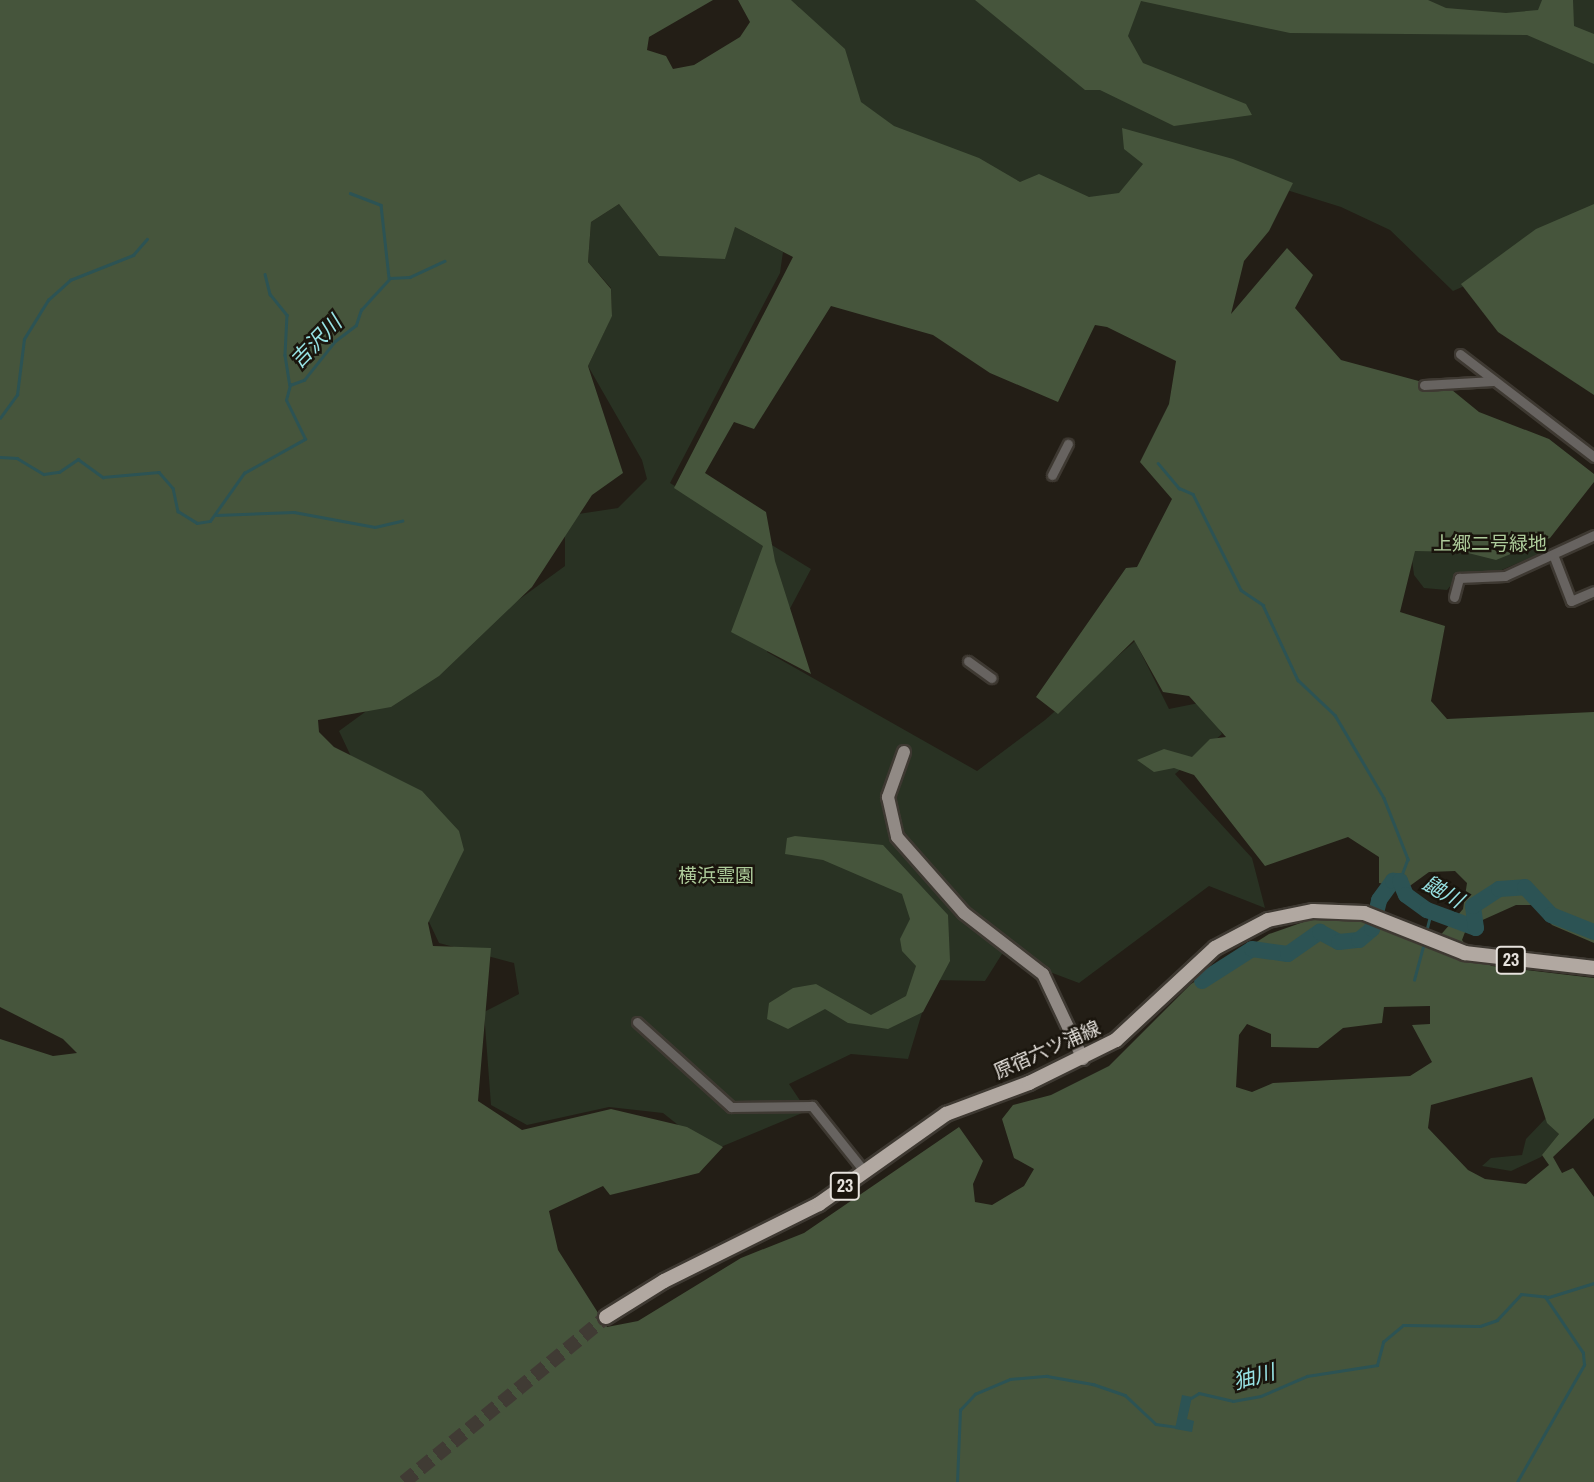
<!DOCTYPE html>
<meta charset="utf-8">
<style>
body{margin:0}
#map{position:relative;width:1594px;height:1482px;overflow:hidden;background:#231e16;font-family:"Archivo Narrow","Noto Sans JP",sans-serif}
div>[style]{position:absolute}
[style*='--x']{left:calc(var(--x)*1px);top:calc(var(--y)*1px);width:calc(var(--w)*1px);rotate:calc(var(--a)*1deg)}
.green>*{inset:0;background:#293223}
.forest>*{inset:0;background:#46553c}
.water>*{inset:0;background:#2c5354}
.stream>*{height:2.5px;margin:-1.25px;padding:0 1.25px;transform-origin:1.25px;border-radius:1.25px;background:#2c5354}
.river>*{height:16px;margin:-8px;padding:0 8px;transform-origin:8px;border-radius:8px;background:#2c5354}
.primary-tunnel>*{height:14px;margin-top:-7px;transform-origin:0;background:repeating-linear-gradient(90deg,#403b34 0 14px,transparent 0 21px)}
.roads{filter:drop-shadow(2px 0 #3e3932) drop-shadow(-2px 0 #3e3932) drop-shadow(0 2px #3e3932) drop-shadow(0 -2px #3e3932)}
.street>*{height:9px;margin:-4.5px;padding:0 4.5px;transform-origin:4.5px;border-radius:4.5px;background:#676360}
.secondary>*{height:12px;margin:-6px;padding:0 6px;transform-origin:6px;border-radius:6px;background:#918a85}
.primary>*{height:14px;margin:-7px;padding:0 7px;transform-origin:7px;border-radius:7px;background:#b1a8a1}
span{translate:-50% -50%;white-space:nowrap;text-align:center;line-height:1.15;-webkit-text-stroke:5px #1a150d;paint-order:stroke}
.shield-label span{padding:2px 5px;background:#1a150d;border:2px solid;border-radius:5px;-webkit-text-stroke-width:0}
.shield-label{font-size:18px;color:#e6e2dd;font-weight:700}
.park-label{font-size:19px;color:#aecc9b}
.street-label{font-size:19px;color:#e6e2dd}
.water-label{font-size:21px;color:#97e2e4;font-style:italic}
</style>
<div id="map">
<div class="green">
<i style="clip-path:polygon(790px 0,1594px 0,1594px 229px,1453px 291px,1390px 230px,1341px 207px,1181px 157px,1084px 216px,853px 115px,817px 54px,799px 7px)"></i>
<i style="clip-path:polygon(619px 204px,659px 256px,735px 227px,783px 252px,780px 273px,670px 483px,811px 569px,767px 652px,977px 771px,1045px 720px,1135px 641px,1169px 709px,1204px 702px,1222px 734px,1175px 774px,1252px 858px,1265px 908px,1209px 886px,1079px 983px,1002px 954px,985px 981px,932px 980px,908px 1059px,851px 1054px,789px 1084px,807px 1111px,711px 1151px,663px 1113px,609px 1107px,527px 1125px,491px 1105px,484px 1012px,519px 994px,514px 963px,439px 943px,339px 731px,565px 566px,565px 516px,618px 508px,647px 479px,642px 460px,588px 366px,612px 315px,611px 288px,588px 262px,591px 222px)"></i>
<i style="clip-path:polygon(1521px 505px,1548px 550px,1497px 572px,1461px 573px,1447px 590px,1424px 588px,1414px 575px,1410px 543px)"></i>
<i style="clip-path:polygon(1546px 1118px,1559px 1134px,1541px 1157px,1511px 1171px,1482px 1166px,1491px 1158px,1522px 1155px,1526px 1139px)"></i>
</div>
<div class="forest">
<i style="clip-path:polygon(evenodd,0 0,713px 0,649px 37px,647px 50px,666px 56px,673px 69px,694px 65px,740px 37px,750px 22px,738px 0,791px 0,845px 49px,861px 102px,894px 126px,979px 158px,1020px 182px,1039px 174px,1089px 197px,1119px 193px,1143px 164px,1124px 149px,1122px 128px,1233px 159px,1293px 183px,1269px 231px,1244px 261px,1231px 314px,1287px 248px,1313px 275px,1295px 308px,1341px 360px,1452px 390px,1479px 412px,1549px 439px,1594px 474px,1594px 482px,1550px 538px,1496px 560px,1464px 552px,1415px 551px,1400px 612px,1445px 626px,1431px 701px,1447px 719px,1594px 712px,1594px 943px,1552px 925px,1534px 905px,1516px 905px,1467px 927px,1462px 940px,1476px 958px,1492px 966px,1594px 978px,1594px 1118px,1553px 1157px,1562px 1173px,1573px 1168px,1594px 1197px,1594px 1482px,0 1482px,0 1039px,53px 1056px,77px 1053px,63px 1039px,0 1007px,0 0,619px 204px,659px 256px,725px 259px,735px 227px,793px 257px,674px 488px,763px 546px,731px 632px,811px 674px,775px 561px,766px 512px,705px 473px,734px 422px,754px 429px,831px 306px,933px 335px,990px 373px,1058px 402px,1095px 325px,1107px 327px,1176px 361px,1169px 404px,1140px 462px,1172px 499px,1137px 567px,1126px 568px,1036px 697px,1058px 714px,1134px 640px,1163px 692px,1189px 696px,1226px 737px,1210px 739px,1192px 757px,1164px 749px,1137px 760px,1154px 772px,1174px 768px,1194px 775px,1265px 866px,1348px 837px,1379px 857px,1379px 883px,1407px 888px,1429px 872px,1455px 871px,1467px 883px,1463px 909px,1432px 945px,1365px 919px,1312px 919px,1269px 934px,1191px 984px,1109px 1066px,1051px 1095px,1013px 1105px,1002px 1119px,1014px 1158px,1034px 1169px,1024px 1186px,992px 1205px,975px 1202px,973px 1184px,983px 1161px,959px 1127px,804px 1233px,741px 1258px,638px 1321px,607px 1327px,558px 1250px,549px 1211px,603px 1186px,610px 1195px,699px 1173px,723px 1147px,687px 1127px,611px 1109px,522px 1130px,478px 1101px,491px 948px,433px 946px,428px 923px,464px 850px,459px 831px,422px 791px,334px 747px,319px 732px,318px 720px,391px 707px,439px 676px,532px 587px,592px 495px,623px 473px,588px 366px,612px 316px,611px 289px,588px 262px,591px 222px,619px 204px,0 0,1430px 1006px,1430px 1024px,1412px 1025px,1432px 1062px,1410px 1076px,1273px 1083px,1252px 1092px,1236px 1087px,1239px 1035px,1247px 1024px,1271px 1034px,1271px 1047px,1318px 1048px,1343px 1028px,1382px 1023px,1384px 1007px,1430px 1006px,0 0,1532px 1077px,1547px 1123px,1559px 1134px,1542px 1155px,1549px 1165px,1526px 1184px,1485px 1179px,1468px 1170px,1428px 1128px,1431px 1105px,1532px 1077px)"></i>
<i style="clip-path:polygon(975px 0,1428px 0,1446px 8px,1506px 13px,1538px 10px,1542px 0,1573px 0,1574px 26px,1594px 34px,1594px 64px,1527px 35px,1290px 33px,1141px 1px,1128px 36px,1143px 63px,1246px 104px,1252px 115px,1174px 126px,1100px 90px,1085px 90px)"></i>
<i style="clip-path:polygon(1594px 204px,1594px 395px,1498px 332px,1461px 284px,1536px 229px)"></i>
<i style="clip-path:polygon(795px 836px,883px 845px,948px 915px,950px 961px,923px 1012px,888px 1029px,848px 1023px,825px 1009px,788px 1029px,767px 1019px,769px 1003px,793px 988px,816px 984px,871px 1015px,906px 996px,916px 966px,902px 951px,900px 939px,910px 919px,902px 894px,823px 860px,785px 854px,787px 838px)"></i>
</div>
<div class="water">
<i style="clip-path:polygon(1182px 1395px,1192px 1397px,1187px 1419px,1194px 1421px,1192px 1432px,1175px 1429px)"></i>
</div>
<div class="stream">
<i style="--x:350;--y:193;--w:33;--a:21"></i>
<i style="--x:381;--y:205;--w:73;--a:83.7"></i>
<i style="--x:265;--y:274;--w:21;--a:76"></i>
<i style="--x:270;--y:294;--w:27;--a:51"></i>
<i style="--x:287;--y:315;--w:40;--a:92.9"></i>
<i style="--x:285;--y:355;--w:30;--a:81"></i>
<i style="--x:0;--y:418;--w:29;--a:-54"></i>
<i style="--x:17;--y:395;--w:56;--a:-82.9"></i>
<i style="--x:24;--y:339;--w:46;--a:-58.4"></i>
<i style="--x:48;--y:300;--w:30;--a:-42"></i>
<i style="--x:70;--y:280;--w:68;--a:-21.6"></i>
<i style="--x:133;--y:255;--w:21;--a:-49"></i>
<i style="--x:0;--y:457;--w:17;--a:3"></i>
<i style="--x:17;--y:458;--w:31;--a:31"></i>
<i style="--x:44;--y:474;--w:15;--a:-8"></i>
<i style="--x:59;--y:472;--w:23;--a:-34"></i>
<i style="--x:78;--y:459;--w:31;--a:36"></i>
<i style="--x:103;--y:477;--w:56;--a:-5.1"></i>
<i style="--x:159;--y:472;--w:21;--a:49"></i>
<i style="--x:173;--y:488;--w:24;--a:78"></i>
<i style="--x:178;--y:511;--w:22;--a:32"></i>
<i style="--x:197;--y:523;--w:13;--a:-9"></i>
<i style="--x:210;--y:521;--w:59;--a:-54.7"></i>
<i style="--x:244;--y:473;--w:70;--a:-29.1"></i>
<i style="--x:305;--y:439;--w:43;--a:-116"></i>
<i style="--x:286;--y:400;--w:16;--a:-75"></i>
<i style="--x:290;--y:385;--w:15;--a:-20"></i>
<i style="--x:304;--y:380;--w:50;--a:-51.5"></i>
<i style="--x:335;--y:341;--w:26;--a:-37"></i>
<i style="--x:356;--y:325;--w:16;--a:-72"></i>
<i style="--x:361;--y:310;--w:43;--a:-47.8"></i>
<i style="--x:390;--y:278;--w:20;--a:-3"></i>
<i style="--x:410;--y:277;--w:38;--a:-25"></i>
<i style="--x:1158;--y:463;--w:33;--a:50"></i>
<i style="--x:1179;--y:488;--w:15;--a:23"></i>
<i style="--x:1193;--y:494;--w:107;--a:63.4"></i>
<i style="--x:1241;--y:590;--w:27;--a:34"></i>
<i style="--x:1263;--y:605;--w:83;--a:65"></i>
<i style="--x:1298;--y:680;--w:51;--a:43.4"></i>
<i style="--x:1335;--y:715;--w:96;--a:59.4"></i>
<i style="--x:1384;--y:798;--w:66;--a:68.5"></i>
<i style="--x:1408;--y:859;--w:23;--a:110"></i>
<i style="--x:216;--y:515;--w:78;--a:-2.2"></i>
<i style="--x:294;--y:512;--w:82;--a:10.5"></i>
<i style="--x:375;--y:527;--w:28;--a:-13"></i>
<i style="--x:1426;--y:932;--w:21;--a:-76"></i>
<i style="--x:1414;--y:980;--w:39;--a:-75"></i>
<i style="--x:1191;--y:1398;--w:9;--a:-32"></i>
<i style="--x:1199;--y:1393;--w:35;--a:13"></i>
<i style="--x:1233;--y:1401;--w:28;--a:-10"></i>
<i style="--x:1261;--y:1396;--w:50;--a:-23.5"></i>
<i style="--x:1307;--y:1376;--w:71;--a:-8.9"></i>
<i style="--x:1377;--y:1365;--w:24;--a:-75"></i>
<i style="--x:1383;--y:1342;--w:26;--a:-40"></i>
<i style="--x:1403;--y:1325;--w:77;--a:0.7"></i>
<i style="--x:1480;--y:1326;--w:18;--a:-19"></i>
<i style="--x:1497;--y:1320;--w:35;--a:-47"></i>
<i style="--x:1521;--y:1294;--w:28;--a:6"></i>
<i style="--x:1549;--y:1297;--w:47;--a:-17.3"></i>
<i style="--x:957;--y:1482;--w:72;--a:-87.6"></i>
<i style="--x:960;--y:1410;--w:22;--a:-47"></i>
<i style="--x:975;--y:1394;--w:38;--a:-23"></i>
<i style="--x:1010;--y:1379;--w:37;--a:-5"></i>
<i style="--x:1047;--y:1376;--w:47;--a:9.9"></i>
<i style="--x:1093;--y:1384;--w:34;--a:19"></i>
<i style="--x:1125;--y:1395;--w:42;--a:43.1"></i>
<i style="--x:1156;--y:1424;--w:22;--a:8"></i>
<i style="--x:1517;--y:1482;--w:135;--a:-60.2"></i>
<i style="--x:1584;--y:1365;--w:12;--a:-95"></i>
<i style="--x:1583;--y:1353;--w:68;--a:-124.2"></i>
</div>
<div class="river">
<i style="--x:1202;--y:981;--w:59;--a:-32.6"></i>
<i style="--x:1252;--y:949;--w:36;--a:8"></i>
<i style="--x:1288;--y:954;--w:39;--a:-35"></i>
<i style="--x:1320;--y:932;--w:21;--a:28"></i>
<i style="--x:1339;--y:942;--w:20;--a:-6"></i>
<i style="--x:1359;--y:940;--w:17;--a:-40"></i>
<i style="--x:1372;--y:929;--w:30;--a:-76"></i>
<i style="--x:1379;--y:900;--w:24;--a:-54"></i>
<i style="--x:1393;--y:881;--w:7;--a:0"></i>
<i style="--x:1400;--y:881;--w:15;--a:67"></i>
<i style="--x:1406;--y:895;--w:26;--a:36"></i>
<i style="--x:1427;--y:910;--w:52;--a:20.2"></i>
<i style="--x:1476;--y:928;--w:22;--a:-98"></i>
<i style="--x:1473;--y:906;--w:31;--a:-33"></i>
<i style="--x:1499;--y:889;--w:26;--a:-4"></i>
<i style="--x:1525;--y:887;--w:38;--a:47"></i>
<i style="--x:1551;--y:915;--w:46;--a:21.6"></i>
</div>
<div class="primary-tunnel">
<i style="--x:404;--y:1482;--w:261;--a:-39.2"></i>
</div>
<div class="roads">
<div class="street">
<i style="--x:1460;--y:354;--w:169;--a:37.5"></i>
<i style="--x:1424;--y:385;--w:69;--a:-3.3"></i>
<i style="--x:1052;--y:475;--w:35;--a:-63"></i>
<i style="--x:1554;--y:557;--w:47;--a:68.9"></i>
<i style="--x:1571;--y:601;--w:25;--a:-23"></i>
<i style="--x:1454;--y:597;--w:20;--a:-75"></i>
<i style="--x:1459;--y:578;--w:46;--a:-2.5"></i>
<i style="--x:1505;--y:576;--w:98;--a:-24.7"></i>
<i style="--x:968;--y:661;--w:29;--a:36"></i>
<i style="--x:637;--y:1022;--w:127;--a:42.1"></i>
<i style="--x:731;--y:1107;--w:81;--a:-0.7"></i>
<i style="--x:812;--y:1106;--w:83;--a:51.3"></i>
</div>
<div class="secondary">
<i style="--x:904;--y:752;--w:48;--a:109.6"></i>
<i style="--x:888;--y:797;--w:41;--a:77.3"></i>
<i style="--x:897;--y:837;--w:101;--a:48.6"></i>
<i style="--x:964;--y:913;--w:100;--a:37.7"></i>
<i style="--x:1043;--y:974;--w:94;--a:64.8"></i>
</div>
<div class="primary">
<i style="--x:606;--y:1317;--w:68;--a:-31.8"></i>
<i style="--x:664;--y:1281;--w:173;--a:-26.4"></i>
<i style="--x:819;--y:1204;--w:156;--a:-35.3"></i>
<i style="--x:946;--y:1114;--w:89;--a:-20.5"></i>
<i style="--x:1029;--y:1083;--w:97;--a:-26.3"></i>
<i style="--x:1116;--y:1040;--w:135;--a:-42.9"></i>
<i style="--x:1215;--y:948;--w:60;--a:-27.8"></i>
<i style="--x:1268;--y:920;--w:46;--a:-11.3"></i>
<i style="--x:1313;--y:911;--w:51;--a:2.2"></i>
<i style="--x:1364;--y:913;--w:109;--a:21.6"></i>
<i style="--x:1465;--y:953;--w:130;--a:6.6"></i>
</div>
</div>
<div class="shield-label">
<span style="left:1511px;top:960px">23</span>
<span style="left:845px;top:1186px">23</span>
</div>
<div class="park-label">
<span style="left:1490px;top:544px">上郷二号緑地</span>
<span style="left:716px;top:876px">横浜霊園</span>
</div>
<div class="street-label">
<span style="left:1047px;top:1050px;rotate:-24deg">原宿六ツ浦線</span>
</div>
<div class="water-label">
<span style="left:316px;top:342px;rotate:-46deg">吉沢川</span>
<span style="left:1443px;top:892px;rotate:30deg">鼬川</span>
<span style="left:1254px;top:1377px;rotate:-15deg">㹨川</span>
</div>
</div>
